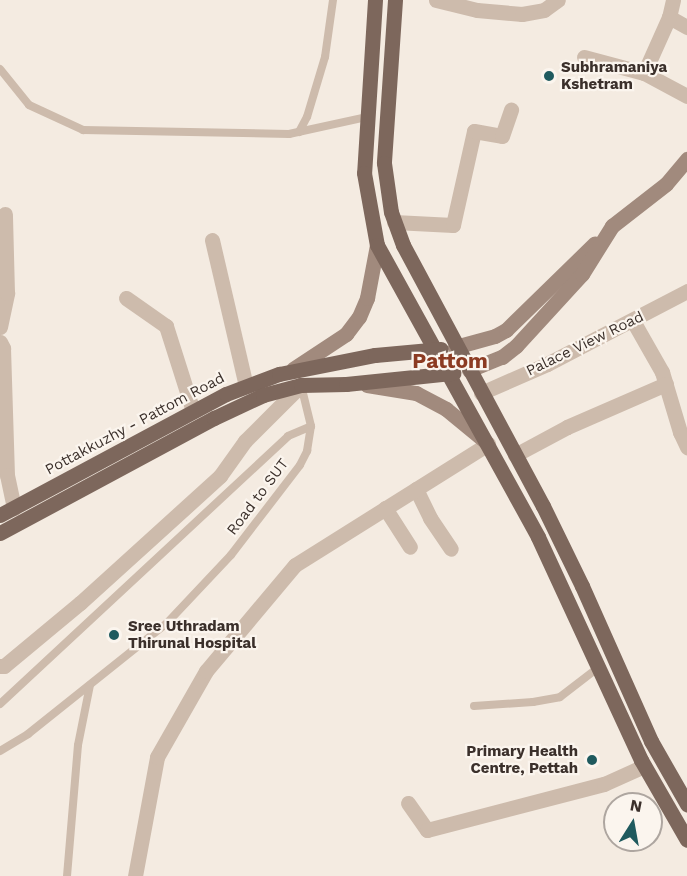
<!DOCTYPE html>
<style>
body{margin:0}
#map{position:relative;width:687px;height:876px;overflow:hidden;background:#f4ebe1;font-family:"Work Sans",sans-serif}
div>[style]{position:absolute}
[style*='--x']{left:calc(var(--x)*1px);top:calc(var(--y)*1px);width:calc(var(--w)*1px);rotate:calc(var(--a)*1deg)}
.lane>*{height:8px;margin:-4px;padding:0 4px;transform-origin:4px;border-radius:4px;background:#cdbbac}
.street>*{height:15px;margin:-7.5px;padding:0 7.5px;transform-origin:7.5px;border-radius:7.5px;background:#cdbbac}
.secondary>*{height:15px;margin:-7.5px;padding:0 7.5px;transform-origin:7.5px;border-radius:7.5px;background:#a18a7d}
.primary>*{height:15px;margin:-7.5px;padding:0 7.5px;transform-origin:7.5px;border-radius:7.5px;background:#7d675c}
.dots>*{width:16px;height:16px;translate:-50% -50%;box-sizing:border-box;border:3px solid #fbf5ee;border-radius:50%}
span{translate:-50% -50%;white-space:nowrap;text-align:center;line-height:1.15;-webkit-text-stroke:4.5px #fbf5ee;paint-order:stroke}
.poi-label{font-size:15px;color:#3b302b;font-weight:700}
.left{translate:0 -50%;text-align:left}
.right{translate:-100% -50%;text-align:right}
.street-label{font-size:15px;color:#3b302b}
.district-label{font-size:21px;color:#8c3b22;font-weight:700}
.north{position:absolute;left:603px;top:792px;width:60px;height:60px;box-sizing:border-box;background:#fbf5ee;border:2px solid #aea6a0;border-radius:50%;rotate:11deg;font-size:16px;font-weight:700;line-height:24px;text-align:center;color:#3b302b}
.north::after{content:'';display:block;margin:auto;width:21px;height:27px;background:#1f5a5e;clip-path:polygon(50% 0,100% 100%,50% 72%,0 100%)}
</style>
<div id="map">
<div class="lane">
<i style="--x:0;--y:69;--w:46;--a:51.1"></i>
<i style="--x:29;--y:105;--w:60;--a:24.8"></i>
<i style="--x:83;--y:130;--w:206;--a:1.1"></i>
<i style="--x:289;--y:134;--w:79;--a:-12.4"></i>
<i style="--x:299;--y:132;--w:17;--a:-62"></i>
<i style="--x:307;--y:117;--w:63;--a:-73.3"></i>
<i style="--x:325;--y:57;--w:58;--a:-82"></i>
<i style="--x:0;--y:704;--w:393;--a:-42.9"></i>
<i style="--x:288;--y:436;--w:25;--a:-23"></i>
<i style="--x:474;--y:706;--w:59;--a:-3.9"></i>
<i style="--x:533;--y:702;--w:27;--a:-10"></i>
<i style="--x:560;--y:697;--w:49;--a:-37.6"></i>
<i style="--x:0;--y:751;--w:33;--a:-31"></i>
<i style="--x:28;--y:734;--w:178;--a:-38.6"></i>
<i style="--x:167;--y:623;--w:93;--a:-46.7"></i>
<i style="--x:231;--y:555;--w:113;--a:-52.5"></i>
<i style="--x:300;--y:465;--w:16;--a:-63"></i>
<i style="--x:307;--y:451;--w:25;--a:-81"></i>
<i style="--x:311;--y:426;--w:42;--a:-103.7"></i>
<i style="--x:67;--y:876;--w:131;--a:-85.2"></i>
<i style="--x:78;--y:745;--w:61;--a:-78.7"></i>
</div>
<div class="street">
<i style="--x:436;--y:0;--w:42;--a:13.7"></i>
<i style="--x:477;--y:10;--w:45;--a:5.1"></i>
<i style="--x:522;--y:14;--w:22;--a:-10"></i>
<i style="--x:544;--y:10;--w:17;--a:-36"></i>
<i style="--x:673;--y:0;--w:17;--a:103"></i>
<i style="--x:669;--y:17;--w:21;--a:29"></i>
<i style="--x:584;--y:57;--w:62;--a:14.9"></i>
<i style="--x:644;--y:73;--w:49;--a:28.1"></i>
<i style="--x:644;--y:73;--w:61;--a:-65.9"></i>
<i style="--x:394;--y:222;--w:59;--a:2.9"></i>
<i style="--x:453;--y:225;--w:96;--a:-77.4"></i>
<i style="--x:474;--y:131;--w:28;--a:10"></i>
<i style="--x:502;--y:136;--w:28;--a:-71"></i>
<i style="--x:212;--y:240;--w:150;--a:76.9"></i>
<i style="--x:126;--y:298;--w:49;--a:35"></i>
<i style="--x:166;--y:326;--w:89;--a:72.4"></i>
<i style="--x:633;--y:321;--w:59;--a:60.4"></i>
<i style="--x:662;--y:372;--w:63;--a:73.3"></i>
<i style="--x:680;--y:432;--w:17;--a:65"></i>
<i style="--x:0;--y:327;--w:35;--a:-78"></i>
<i style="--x:7;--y:293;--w:79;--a:-91.5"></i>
<i style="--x:0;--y:342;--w:7;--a:63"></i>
<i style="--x:3;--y:348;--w:127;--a:88.2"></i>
<i style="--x:7;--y:475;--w:34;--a:78"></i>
<i style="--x:481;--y:393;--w:72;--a:-23.7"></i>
<i style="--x:547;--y:364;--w:158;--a:-27.5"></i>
<i style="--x:515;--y:455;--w:59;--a:-28.3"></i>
<i style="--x:567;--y:427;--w:108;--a:-23.5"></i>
<i style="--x:416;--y:489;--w:32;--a:64"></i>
<i style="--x:430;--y:518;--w:37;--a:56"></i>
<i style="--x:385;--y:508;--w:46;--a:57.3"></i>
<i style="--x:0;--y:666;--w:4;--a:0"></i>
<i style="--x:4;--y:666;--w:99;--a:-39.7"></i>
<i style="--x:80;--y:603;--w:189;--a:-42.2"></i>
<i style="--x:220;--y:476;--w:43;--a:-54.5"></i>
<i style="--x:245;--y:441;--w:79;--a:-45"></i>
<i style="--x:408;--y:803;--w:33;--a:55"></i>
<i style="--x:427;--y:830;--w:183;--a:-14.6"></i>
<i style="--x:604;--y:784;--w:44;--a:-24.2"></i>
<i style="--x:135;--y:876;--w:121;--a:-79.5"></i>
<i style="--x:157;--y:757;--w:99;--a:-60.3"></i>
<i style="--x:206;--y:671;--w:138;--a:-50"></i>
<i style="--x:295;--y:565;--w:228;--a:-32.1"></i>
</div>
<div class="secondary">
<i style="--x:455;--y:347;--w:41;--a:-15.4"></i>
<i style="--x:495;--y:336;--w:13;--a:-29"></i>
<i style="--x:506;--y:330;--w:124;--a:-44.3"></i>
<i style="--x:293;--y:369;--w:64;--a:-33.4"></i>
<i style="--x:346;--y:334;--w:21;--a:-53"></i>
<i style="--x:359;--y:317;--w:21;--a:-67"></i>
<i style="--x:367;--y:298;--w:54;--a:-79.3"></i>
<i style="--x:469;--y:370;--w:35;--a:-22"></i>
<i style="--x:502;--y:357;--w:18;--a:-38"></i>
<i style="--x:516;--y:346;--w:98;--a:-47.5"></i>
<i style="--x:582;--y:274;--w:57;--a:-58"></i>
<i style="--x:612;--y:226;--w:68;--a:-37.9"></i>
<i style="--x:666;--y:184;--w:33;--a:-50"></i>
<i style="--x:367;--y:385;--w:50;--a:9.3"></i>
<i style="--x:416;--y:393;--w:34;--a:28"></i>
<i style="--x:446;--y:409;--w:52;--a:39.5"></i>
</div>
<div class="primary">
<i style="--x:375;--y:0;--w:173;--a:93.6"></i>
<i style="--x:364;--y:173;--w:73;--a:79.8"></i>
<i style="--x:377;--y:245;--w:333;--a:61.1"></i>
<i style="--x:538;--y:537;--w:246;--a:65.2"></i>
<i style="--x:641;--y:760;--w:92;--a:60.1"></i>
<i style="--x:395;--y:0;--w:163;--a:93.9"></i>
<i style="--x:384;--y:163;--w:49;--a:81.9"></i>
<i style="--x:391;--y:212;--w:35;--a:70"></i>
<i style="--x:403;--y:245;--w:296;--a:61.8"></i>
<i style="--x:543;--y:506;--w:89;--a:64"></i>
<i style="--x:582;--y:586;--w:170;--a:66"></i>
<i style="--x:651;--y:741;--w:73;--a:60.3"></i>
<i style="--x:0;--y:515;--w:256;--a:-28.2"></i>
<i style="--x:226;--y:394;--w:57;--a:-20.7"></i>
<i style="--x:279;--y:374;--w:98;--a:-11.2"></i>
<i style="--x:375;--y:355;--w:66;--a:-5.2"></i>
<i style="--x:0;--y:533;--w:243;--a:-28.3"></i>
<i style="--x:214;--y:418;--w:54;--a:-25.1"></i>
<i style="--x:263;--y:395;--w:39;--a:-15"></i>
<i style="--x:301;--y:385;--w:45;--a:-1.3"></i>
<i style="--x:346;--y:384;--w:108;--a:-5.9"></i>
</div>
<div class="dots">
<i style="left:549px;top:76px;background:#1f5a5e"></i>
<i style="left:114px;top:635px;background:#1f5a5e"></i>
<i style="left:592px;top:760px;background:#1f5a5e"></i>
</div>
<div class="poi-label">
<span class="left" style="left:561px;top:76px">Subhramaniya<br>Kshetram</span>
<span class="left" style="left:128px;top:635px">Sree Uthradam<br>Thirunal Hospital</span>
<span class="right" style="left:578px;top:760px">Primary Health<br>Centre, Pettah</span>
</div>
<div class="street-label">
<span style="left:585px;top:344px;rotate:-26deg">Palace View Road</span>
<span style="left:135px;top:424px;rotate:-28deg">Pottakkuzhy - Pattom Road</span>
<span style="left:258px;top:497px;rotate:-53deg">Road to SUT</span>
</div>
<div class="district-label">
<span style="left:450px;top:361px">Pattom</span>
</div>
<div class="north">N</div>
</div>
